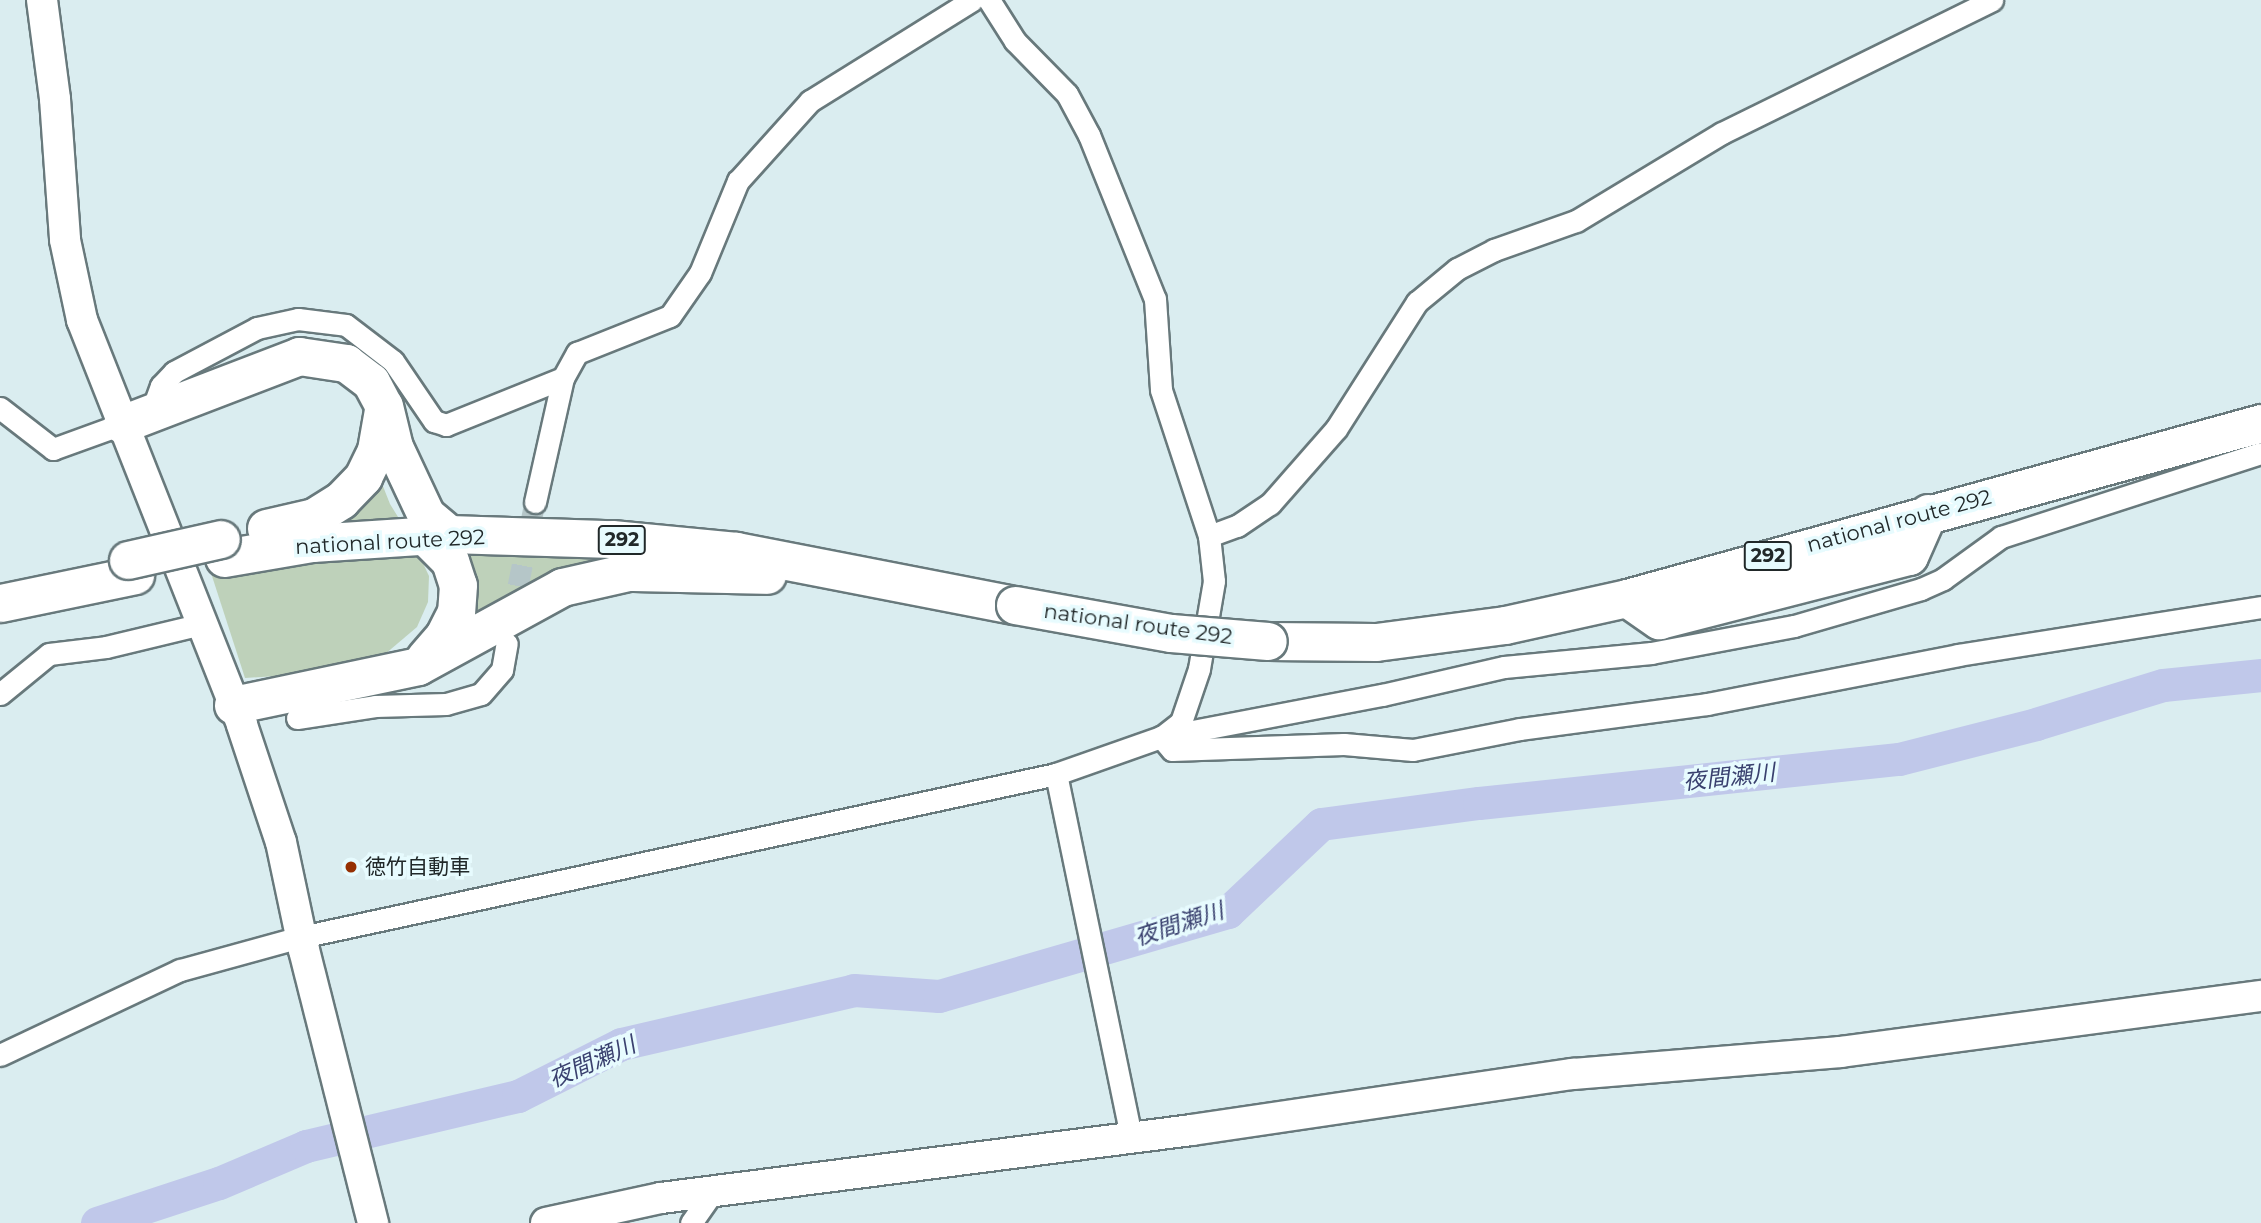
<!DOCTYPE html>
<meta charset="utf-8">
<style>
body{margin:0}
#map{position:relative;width:2261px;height:1223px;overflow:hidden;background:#daedf0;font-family:Montserrat,"Noto Sans JP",sans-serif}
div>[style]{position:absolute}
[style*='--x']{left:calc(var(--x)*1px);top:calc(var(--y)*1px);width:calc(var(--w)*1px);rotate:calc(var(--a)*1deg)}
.green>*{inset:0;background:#bed1ba}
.river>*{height:33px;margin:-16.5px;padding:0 16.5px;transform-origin:16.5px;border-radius:16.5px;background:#c0c8ea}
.street-tunnel>*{height:21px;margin-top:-10.5px;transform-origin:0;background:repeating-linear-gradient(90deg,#b5c6c8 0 21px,transparent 0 31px)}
.roads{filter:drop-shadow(2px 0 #68797c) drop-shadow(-2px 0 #68797c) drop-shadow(0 2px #68797c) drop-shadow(0 -2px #68797c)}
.street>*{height:21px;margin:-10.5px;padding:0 10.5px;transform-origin:10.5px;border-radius:10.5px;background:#fff}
.secondary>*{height:30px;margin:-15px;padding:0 15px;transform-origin:15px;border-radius:15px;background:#fff}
.highway>*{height:37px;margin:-18.5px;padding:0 18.5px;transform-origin:18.5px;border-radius:18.5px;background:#fff}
.bridges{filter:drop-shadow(2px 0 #68797c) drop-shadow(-2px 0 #68797c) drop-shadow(0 2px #68797c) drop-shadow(0 -2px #68797c)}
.highway-bridge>*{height:37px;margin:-18.5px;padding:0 18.5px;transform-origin:18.5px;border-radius:18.5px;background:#fff}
.dots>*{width:19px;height:19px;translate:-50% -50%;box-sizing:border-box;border:4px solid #e7fbfe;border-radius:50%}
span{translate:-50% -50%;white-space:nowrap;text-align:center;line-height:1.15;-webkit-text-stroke:7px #e7fbfe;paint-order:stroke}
.shield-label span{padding:2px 5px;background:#e7fbfe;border:2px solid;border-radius:5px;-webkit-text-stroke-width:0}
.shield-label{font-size:19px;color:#212829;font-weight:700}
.street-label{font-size:21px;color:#212829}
.poi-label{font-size:21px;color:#212829}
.left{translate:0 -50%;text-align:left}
.water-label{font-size:23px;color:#3a416f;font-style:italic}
</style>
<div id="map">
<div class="green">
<i style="clip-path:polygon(373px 461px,390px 504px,403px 525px,314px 526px)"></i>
<i style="clip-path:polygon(450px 550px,648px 556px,454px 639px)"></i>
<i style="clip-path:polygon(409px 552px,421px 559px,429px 576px,428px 602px,417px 627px,384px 655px,336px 672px,245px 678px,211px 573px)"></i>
</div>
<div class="river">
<i style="--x:97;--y:1223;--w:128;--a:-18.2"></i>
<i style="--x:219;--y:1183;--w:95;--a:-23"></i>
<i style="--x:306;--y:1146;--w:218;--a:-13.3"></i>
<i style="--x:518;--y:1096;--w:115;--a:-26.8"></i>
<i style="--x:621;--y:1044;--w:239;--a:-13"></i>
<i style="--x:854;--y:990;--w:85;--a:4"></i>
<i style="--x:939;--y:996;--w:301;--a:-16.2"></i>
<i style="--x:1228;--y:912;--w:128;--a:-43.4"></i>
<i style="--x:1321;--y:824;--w:159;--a:-7.6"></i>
<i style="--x:1479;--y:803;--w:422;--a:-6"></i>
<i style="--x:1899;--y:759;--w:141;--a:-14.3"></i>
<i style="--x:2036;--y:724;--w:133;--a:-17.1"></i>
<i style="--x:2163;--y:685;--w:99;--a:-5.8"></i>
</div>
<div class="street-tunnel">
<i style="--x:512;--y:616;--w:116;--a:-78.6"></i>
</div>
<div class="roads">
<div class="street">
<i style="--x:989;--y:0;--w:49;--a:57.6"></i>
<i style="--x:1015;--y:41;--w:74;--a:45.5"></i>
<i style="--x:1067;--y:94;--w:47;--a:61.8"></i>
<i style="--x:1089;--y:135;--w:177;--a:68.1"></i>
<i style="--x:1155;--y:299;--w:91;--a:86.2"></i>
<i style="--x:1161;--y:390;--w:154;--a:71.8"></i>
<i style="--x:1209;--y:536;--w:45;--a:83.7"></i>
<i style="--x:1214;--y:581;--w:89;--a:99.7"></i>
<i style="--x:1199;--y:669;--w:56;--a:108.8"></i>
<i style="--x:1181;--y:722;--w:24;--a:142"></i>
<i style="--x:0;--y:408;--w:67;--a:37.7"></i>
<i style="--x:53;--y:449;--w:73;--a:-19.9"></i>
<i style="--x:151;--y:413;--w:29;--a:-70"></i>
<i style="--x:161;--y:386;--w:19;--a:-47"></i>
<i style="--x:174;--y:372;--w:94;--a:-27.9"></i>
<i style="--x:257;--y:328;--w:42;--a:-12.4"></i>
<i style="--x:298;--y:319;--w:48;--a:7.1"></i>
<i style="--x:346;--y:325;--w:59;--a:37.5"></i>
<i style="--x:393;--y:361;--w:73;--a:55.7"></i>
<i style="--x:434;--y:421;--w:13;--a:18"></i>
<i style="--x:446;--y:425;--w:126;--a:-21.9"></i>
<i style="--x:563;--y:378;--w:29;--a:-61"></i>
<i style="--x:577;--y:353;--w:100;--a:-21.7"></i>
<i style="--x:670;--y:316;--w:52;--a:-55.1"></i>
<i style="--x:700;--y:273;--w:100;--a:-67.6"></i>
<i style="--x:738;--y:181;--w:108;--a:-48"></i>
<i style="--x:810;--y:101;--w:191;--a:-31.9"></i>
<i style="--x:535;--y:502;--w:127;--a:-77.3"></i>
<i style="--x:1209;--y:536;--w:30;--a:-20"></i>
<i style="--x:1237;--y:526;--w:40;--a:-34"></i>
<i style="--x:1270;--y:504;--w:100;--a:-48.7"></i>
<i style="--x:1336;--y:429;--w:151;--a:-57.5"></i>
<i style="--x:1417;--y:302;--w:52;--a:-39.5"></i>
<i style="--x:1457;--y:269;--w:42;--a:-27.2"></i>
<i style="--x:1494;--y:250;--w:87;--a:-19.5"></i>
<i style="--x:1576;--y:221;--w:170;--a:-31.1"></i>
<i style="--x:1722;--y:133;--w:301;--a:-26.2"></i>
<i style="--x:0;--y:694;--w:63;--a:-39.2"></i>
<i style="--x:49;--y:654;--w:57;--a:-7"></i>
<i style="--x:106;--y:647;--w:99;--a:-13.5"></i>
<i style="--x:297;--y:718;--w:79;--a:-8.7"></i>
<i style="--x:375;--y:706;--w:71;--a:-1.6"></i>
<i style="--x:446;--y:704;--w:36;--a:-16"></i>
<i style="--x:481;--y:694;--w:32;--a:-49"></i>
<i style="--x:502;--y:670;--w:27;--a:-80"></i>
<i style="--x:1161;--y:737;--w:17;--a:50"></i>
<i style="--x:1172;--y:750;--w:172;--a:-2"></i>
<i style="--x:1344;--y:744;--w:69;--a:5"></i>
<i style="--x:1413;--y:750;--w:109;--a:-11.1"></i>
<i style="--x:1520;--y:729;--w:189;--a:-7.6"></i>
<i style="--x:1707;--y:704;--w:256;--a:-11"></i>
<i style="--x:1958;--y:655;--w:307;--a:-9"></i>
<i style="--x:1056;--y:774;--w:370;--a:78.3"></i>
<i style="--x:0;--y:1055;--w:199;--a:-25.3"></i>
<i style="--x:180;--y:970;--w:125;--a:-15.3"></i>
<i style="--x:301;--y:937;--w:772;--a:-12.18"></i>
<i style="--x:1056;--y:774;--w:111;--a:-19.4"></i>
<i style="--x:1161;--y:737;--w:225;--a:-10.8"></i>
<i style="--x:1382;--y:695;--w:125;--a:-12.9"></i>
<i style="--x:1504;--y:667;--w:148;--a:-5.4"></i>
<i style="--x:1651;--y:653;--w:146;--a:-10.7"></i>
<i style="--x:1794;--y:626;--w:132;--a:-16.2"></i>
<i style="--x:1921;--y:589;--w:24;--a:-24"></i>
<i style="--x:1943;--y:579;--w:72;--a:-35.9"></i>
<i style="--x:2001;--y:537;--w:273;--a:-17.9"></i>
<i style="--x:691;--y:1223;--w:39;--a:-55"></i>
</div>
<div class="secondary">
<i style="--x:42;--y:0;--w:100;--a:82.5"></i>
<i style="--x:55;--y:99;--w:141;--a:85.9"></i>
<i style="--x:65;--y:240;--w:82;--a:78"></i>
<i style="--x:82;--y:320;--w:435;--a:68.4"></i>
<i style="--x:242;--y:725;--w:123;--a:71.6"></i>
<i style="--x:281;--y:842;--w:110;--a:78"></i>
<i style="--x:304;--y:950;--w:282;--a:75.8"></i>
<i style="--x:546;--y:1223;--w:118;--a:-12.3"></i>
<i style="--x:661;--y:1198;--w:535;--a:-7.3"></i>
<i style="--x:1192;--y:1130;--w:385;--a:-8.4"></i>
<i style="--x:1573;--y:1074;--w:269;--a:-4.7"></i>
<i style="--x:1841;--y:1052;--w:424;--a:-7.6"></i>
</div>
<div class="highway">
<i style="--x:122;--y:424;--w:190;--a:-21"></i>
<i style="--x:299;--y:356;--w:48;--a:8.5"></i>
<i style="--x:346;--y:363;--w:31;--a:37"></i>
<i style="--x:371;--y:382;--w:27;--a:62"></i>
<i style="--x:384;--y:406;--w:42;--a:76.3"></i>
<i style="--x:394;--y:447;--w:75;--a:64.8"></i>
<i style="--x:426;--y:515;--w:30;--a:40"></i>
<i style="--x:266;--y:528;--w:49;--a:-12.9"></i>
<i style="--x:314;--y:517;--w:32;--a:-32"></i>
<i style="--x:341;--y:500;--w:32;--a:-46"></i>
<i style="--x:363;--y:477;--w:30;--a:-64"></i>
<i style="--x:376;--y:450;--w:41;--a:-80.1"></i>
<i style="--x:425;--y:536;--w:35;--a:45"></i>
<i style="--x:450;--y:561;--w:25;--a:72"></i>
<i style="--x:458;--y:585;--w:27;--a:94"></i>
<i style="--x:456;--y:612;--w:28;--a:117"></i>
<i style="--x:443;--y:637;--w:28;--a:131"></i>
<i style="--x:224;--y:558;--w:89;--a:-9.7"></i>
<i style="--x:312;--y:543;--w:137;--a:-3.8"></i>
<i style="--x:449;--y:534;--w:163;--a:1.8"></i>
<i style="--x:612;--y:539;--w:125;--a:5.5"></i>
<i style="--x:736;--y:551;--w:284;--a:11"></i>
<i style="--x:1627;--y:598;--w:39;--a:35"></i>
<i style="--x:1659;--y:620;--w:258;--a:-14.4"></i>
<i style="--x:1909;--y:556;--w:47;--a:-66.2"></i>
<i style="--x:0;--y:603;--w:138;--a:-11.7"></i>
<i style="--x:1268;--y:641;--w:108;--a:0.5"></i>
<i style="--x:1376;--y:642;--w:130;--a:-7.5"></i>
<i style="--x:1505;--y:625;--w:125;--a:-12.5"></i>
<i style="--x:1627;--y:598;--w:658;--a:-15.43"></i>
<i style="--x:233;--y:705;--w:189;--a:-11.9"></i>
<i style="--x:418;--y:666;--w:164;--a:-28.7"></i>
<i style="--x:562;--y:587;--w:68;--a:-12.8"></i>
<i style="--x:628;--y:572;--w:139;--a:1.2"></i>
</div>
</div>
<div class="bridges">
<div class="highway-bridge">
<i style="--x:128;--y:560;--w:95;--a:-12.7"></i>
<i style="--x:1015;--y:605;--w:158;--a:10.2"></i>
<i style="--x:1171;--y:633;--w:97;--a:4.7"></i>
</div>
</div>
<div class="dots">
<i style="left:351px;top:867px;background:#963003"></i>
</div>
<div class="shield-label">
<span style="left:622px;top:540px">292</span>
<span style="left:1768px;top:556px">292</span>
</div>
<div class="street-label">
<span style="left:1899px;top:521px;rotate:-15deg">national route 292</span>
<span style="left:390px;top:542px;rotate:-3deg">national route 292</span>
<span style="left:1138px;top:624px;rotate:8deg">national route 292</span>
</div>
<div class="poi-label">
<span class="left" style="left:365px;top:867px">徳竹自動車</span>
</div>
<div class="water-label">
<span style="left:1729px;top:777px;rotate:-6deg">夜間瀬川</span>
<span style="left:1179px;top:924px;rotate:-18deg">夜間瀬川</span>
<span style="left:592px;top:1062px;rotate:-24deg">夜間瀬川</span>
</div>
</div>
